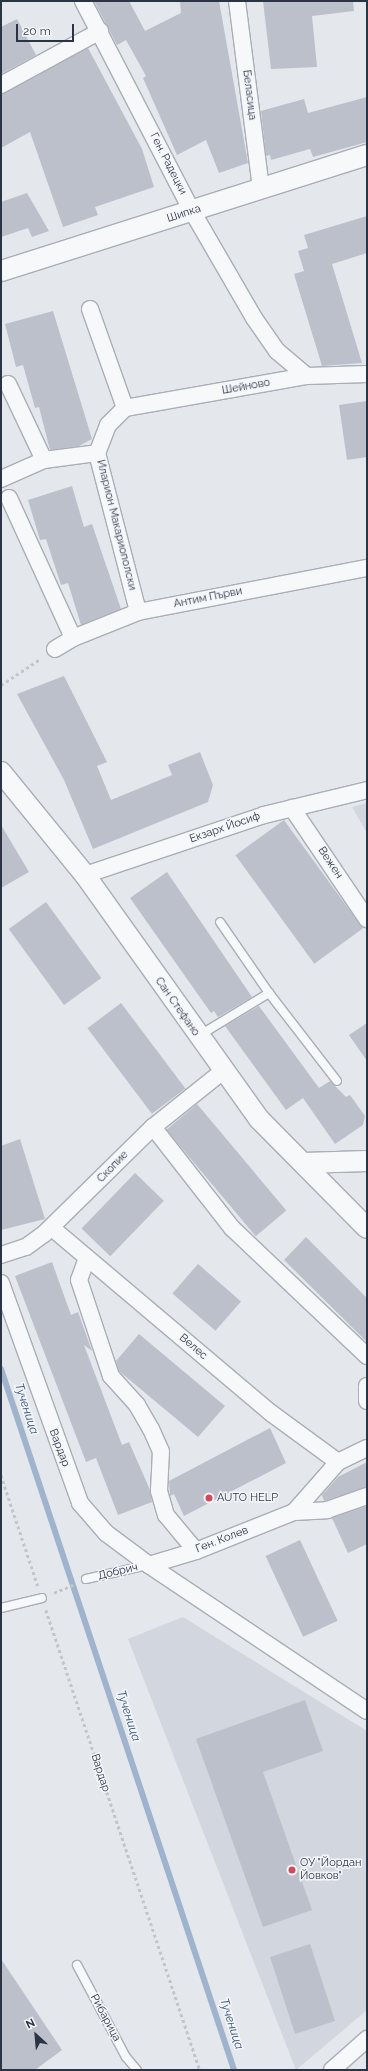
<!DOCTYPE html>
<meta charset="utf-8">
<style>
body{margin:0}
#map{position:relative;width:368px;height:2071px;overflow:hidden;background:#e4e7ec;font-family:Raleway,sans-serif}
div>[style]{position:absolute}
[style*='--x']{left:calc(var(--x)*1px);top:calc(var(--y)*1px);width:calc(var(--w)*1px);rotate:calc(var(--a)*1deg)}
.built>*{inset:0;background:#d2d6de}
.stream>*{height:6px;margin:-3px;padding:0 3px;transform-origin:3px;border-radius:3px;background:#9fb4cc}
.building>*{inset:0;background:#bbc0ca;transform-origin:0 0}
.path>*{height:2.5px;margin-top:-1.25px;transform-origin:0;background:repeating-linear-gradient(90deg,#c2c5cb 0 3px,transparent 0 6px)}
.roads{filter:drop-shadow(1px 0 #a9aeb7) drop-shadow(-1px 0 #a9aeb7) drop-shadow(0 1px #a9aeb7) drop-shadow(0 -1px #a9aeb7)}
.service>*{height:8px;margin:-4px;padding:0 4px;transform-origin:4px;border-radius:4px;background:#f7f8fa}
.minor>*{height:16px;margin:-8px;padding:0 8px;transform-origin:8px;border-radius:8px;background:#f7f8fa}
.tertiary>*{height:20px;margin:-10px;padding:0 10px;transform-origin:10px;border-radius:10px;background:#f7f8fa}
.dots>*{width:11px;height:11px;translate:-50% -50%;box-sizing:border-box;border:2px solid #f4f6f9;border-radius:50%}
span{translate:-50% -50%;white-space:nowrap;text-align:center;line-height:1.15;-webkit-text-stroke:3px #f4f6f9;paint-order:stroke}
.street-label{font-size:11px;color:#2b3445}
.poi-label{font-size:11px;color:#2b3445}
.left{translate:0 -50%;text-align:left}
.water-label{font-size:12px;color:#34527a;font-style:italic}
.frame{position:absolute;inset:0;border:2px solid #2b3445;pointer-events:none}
.north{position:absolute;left:16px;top:2015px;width:40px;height:40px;-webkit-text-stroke:3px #f4f6f9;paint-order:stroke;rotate:334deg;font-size:11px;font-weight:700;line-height:16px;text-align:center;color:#2b3445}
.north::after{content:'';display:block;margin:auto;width:14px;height:18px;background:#2b3445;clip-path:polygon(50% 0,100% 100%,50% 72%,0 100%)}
.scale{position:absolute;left:16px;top:24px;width:58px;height:18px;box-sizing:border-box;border:2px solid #2b3445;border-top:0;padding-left:5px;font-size:12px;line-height:14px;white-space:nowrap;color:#2b3445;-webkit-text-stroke:3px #f4f6f9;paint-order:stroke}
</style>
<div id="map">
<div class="built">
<i style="clip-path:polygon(367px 803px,367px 833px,352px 807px)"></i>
<i style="clip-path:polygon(183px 1617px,367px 1731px,367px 2010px,296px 2070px,128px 1639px)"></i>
</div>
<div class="stream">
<i style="--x:1;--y:1369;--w:739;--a:71.61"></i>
</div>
<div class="building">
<i style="clip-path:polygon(94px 1px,129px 1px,145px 31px,181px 13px,180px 1px,219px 1px,248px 163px,219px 173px,206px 140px,177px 155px,143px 78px,146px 76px,126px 40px,117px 45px)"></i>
<i style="clip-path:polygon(263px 1px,353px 1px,354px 11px,312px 16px,317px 67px,271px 69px)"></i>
<i style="clip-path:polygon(17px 19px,36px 55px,1px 74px,1px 27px)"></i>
<i style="clip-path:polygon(88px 48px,142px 149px,154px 187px,95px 207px,98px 215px,63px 227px,30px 132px,1px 148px,1px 94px)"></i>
<i style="clip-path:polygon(367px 97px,367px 142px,313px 157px,310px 149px,271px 160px,270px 155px,266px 156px,261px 111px,304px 99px,308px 113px)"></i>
<i style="clip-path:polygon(27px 193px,49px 231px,32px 237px,28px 228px,1px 237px,1px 202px)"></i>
<i style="clip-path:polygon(367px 216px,367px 253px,332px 264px,362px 363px,322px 366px,294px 274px,304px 271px,298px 251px,308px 248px,304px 235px)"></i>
<i style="clip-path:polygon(53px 311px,92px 439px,79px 446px,50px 450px,39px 407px,35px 408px,23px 365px,16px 367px,5px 324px)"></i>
<i style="clip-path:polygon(367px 401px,367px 457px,347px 460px,339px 405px)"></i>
<i style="clip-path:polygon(72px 486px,84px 527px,92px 524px,121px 609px,81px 625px,68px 583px,61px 585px,46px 539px,40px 540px,28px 500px)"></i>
<i style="clip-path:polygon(64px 676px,107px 762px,97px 766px,111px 800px,172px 775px,168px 765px,200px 752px,213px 785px,208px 802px,93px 849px,64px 780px,17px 694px)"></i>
<i style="left:284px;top:820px;width:134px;height:60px;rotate:54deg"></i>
<i style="clip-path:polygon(1px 825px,29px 872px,1px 888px)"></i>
<i style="clip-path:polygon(167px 872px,252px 997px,218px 1017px,214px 1011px,211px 1013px,130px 898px)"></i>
<i style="left:46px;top:902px;width:94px;height:46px;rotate:54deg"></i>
<i style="left:121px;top:1003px;width:107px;height:42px;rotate:53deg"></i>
<i style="clip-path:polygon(259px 1006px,319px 1088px,330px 1081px,346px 1097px,350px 1095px,365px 1116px,363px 1125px,335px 1144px,303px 1098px,286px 1110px,225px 1026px)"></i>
<i style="clip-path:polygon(367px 1023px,367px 1061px,349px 1035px)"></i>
<i style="left:197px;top:1104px;width:139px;height:40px;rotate:50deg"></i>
<i style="clip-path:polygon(20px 1139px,45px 1219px,1px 1230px,1px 1146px)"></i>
<i style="left:135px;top:1173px;width:40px;height:77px;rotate:44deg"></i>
<i style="clip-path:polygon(306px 1237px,367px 1298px,367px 1342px,284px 1260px)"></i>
<i style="clip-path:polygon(52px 1262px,71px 1315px,78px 1312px,92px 1351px,84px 1345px,122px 1445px,129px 1442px,150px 1490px,152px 1502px,118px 1515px,96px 1458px,86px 1462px,15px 1276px)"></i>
<i style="left:198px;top:1264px;width:57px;height:39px;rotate:41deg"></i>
<i style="clip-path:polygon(139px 1334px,225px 1406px,198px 1437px,119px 1371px,116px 1361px)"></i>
<i style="clip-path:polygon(270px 1428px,286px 1463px,184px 1516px,174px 1494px,170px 1496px,169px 1481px)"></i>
<i style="clip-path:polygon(367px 1462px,367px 1487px,324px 1501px,322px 1495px,338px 1477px)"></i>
<i style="clip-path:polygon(367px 1506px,367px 1544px,348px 1553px,332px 1518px)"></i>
<i style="left:300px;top:1540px;width:89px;height:38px;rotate:65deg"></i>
<i style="clip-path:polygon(305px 1700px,323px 1751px,263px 1772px,312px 1910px,263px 1927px,196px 1739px)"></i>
<i style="left:310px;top:1944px;width:81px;height:42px;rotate:72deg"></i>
<i style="clip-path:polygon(1px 1959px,62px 2050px,35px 2070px,1px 2070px)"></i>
</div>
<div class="path">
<i style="--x:1;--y:685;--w:47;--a:-33.7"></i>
<i style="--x:1;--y:1475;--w:117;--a:71.6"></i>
<i style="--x:54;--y:1593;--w:23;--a:-23"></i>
<i style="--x:46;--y:1610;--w:485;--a:71.5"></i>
</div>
<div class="roads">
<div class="service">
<i style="--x:269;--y:993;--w:111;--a:52.3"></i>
<i style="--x:200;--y:1035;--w:81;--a:-31.3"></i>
<i style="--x:269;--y:993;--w:86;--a:-124.6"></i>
<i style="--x:86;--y:1579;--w:64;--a:-12.7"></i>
<i style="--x:1;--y:1608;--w:42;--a:-13.7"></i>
<i style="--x:77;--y:1965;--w:104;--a:62"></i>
<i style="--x:126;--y:2057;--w:17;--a:50"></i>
</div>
<div class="minor">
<i style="--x:83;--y:1;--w:237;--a:62.6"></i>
<i style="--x:192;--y:211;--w:124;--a:59.9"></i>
<i style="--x:254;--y:318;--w:40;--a:55.1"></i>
<i style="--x:277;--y:351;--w:39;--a:40"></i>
<i style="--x:237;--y:1;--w:190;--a:82.7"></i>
<i style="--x:1;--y:85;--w:113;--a:-28.6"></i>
<i style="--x:90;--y:309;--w:105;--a:70.5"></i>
<i style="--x:125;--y:408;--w:24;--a:135"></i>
<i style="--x:108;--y:425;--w:30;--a:111"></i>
<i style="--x:97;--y:453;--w:164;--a:75.5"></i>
<i style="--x:8;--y:384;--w:84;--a:64.7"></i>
<i style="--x:44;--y:460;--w:53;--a:-7.5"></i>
<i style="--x:125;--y:408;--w:185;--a:-10"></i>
<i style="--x:307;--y:376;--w:60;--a:-1.9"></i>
<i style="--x:1;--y:479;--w:47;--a:-23.8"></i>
<i style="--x:9;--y:498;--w:154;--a:65.4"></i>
<i style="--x:55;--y:649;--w:21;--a:-31"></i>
<i style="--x:73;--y:638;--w:70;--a:-21.8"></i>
<i style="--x:138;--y:612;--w:233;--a:-10.9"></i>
<i style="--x:292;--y:808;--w:134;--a:56"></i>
<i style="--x:85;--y:875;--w:189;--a:-18.5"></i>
<i style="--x:264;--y:815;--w:106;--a:-13.6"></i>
<i style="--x:153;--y:1127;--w:128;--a:52"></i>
<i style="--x:232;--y:1228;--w:186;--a:43.5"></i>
<i style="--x:52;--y:1228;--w:287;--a:40.2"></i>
<i style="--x:271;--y:1413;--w:83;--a:36.2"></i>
<i style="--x:1;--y:1255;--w:26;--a:-18"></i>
<i style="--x:26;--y:1247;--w:22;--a:-36"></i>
<i style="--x:44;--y:1234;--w:153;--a:-44.5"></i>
<i style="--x:153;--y:1127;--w:88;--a:-38.6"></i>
<i style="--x:87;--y:1258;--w:23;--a:110"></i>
<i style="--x:79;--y:1280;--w:101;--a:71.6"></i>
<i style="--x:111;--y:1376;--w:39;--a:48"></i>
<i style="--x:137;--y:1405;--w:28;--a:60"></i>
<i style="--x:151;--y:1429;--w:24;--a:66"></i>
<i style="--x:161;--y:1451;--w:40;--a:92.9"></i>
<i style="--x:159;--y:1491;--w:25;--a:74"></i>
<i style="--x:166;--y:1515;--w:47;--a:50.2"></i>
<i style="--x:1;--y:1283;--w:234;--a:70.2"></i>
<i style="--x:80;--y:1503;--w:40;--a:49"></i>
<i style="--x:106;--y:1533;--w:54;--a:36.7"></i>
<i style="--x:149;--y:1565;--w:262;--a:33.8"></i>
<i style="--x:367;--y:1386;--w:15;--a:90"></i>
<i style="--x:294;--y:1512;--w:67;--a:-48.7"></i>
<i style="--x:338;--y:1462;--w:32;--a:-26"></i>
<i style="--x:149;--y:1565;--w:49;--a:-16.6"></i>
<i style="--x:196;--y:1551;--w:105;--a:-21.7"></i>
<i style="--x:294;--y:1512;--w:33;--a:-3"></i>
<i style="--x:327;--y:1510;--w:42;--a:-19.3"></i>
<i style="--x:332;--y:2070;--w:47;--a:-41.5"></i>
</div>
<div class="tertiary">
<i style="--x:1;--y:271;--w:384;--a:-17.6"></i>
<i style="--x:1;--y:772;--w:133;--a:50.8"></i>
<i style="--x:85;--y:875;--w:300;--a:54.5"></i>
<i style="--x:259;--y:1119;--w:153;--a:45.3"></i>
<i style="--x:304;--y:1163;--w:63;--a:-1.8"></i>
</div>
</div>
<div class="dots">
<i style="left:209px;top:1498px;background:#d1495b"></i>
<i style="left:292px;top:1870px;background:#d1495b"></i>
</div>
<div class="street-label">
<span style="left:249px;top:95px;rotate:83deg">Беласица</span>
<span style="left:168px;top:164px;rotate:63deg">Ген. Радецки</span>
<span style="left:184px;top:214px;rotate:-18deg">Шипка</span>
<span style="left:246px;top:387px;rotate:-10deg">Шейново</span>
<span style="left:116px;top:525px;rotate:76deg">Иларион Макариополски</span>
<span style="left:208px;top:598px;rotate:-11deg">Антим Първи</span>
<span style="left:225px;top:828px;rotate:-19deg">Екзарх Йосиф</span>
<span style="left:330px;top:863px;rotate:56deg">Вежен</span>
<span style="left:177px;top:1007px;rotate:55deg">Сан Стефано</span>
<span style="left:113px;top:1167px;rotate:-46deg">Скопие</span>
<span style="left:193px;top:1347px;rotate:40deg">Велес</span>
<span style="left:59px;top:1448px;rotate:69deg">Вардар</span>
<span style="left:222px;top:1540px;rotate:-21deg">Ген. Колев</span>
<span style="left:118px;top:1572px;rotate:-13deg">Добрич</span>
<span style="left:100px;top:1773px;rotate:72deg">Вардар</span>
<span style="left:105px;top:2018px;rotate:62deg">Рибарица</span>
</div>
<div class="poi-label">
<span class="left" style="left:217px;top:1498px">AUTO HELP</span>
<span class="left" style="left:300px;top:1870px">ОУ "Йордан<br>Йовков"</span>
</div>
<div class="water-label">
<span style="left:26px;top:1409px;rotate:72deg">Тученица</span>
<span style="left:128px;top:1716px;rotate:72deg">Тученица</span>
<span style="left:231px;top:2024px;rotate:72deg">Тученица</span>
</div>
<div class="frame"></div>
<div class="north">N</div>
<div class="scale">20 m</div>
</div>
